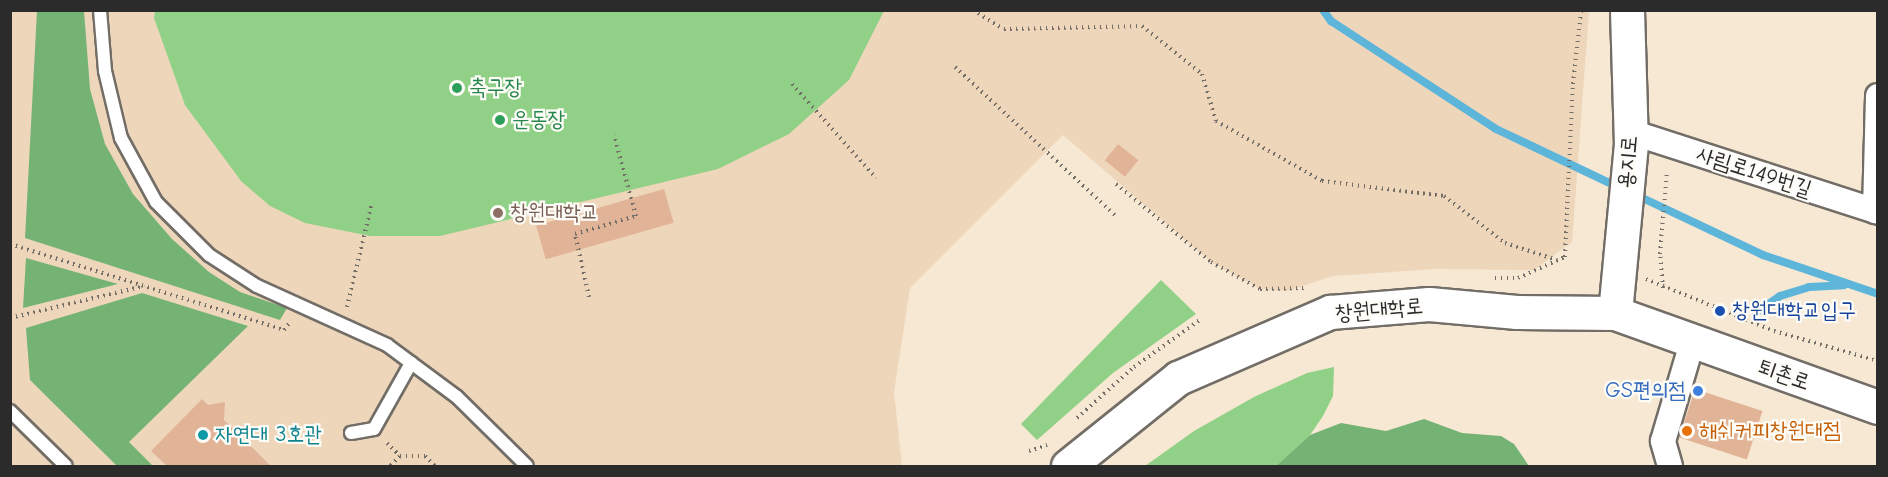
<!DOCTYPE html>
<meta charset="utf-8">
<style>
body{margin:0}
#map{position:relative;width:1888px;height:477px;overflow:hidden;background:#f6e8d3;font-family:"Comic Neue","Poor Story",sans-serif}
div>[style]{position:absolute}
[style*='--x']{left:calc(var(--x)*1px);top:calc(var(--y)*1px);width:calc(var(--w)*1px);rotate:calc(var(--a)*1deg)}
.built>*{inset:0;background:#eed6bb}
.green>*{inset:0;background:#91d187}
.forest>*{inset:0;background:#74b374}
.stream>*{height:8px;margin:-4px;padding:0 4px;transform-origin:4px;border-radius:4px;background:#5db5da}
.building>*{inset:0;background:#e1b397;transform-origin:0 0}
.path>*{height:4px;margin-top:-2px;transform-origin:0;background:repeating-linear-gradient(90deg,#726d66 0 1.5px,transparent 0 6px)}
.roads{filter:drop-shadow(2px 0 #726d66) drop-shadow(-2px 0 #726d66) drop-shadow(0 2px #726d66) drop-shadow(0 -2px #726d66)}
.lane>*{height:12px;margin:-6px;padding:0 6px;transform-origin:6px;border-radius:6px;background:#fff}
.street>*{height:24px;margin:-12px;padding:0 12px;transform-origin:12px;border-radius:12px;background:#fff}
.secondary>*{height:33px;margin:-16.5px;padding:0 16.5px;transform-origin:16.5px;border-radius:16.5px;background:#fff}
.dots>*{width:16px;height:16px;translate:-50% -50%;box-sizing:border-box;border:3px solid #fdfcf7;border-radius:50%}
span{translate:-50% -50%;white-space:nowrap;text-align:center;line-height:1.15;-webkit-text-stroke:4.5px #fdfcf7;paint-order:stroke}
.leisure-label{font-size:22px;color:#27864d}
.left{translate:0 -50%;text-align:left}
.street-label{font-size:22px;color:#2b2b2b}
.education-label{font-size:22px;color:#785e54}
.transit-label{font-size:22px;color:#164399}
.shop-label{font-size:22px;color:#366cbe}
.right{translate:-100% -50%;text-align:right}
.food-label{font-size:22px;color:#c56008}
.culture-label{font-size:22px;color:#0d838f}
.frame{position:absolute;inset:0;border:12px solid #2b2b2b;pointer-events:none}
</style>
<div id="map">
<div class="built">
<i style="clip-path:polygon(10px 11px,1589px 11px,1572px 242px,1534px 270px,1436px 269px,1333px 276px,1288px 291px,1260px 289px,1211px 262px,1063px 135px,910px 288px,894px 392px,902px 466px,11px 466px)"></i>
</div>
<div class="green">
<i style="clip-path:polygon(155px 10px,884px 10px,884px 11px,849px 80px,789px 134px,718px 169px,440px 236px,370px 236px,305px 223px,270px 206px,241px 181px,185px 105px,154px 18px)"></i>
<i style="clip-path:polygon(1161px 280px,1196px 314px,1113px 373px,1037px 440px,1021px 424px)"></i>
<i style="clip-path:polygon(1334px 367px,1333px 396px,1323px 416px,1310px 435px,1276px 466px,1145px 466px,1194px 431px,1254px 397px,1307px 373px)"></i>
</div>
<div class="forest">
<i style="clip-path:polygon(37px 11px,84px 11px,90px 89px,105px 144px,133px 194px,172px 239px,209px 272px,240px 292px,287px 308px,280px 320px,25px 238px)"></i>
<i style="clip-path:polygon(26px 258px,118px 284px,23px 308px)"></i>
<i style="clip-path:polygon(142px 293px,248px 326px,129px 442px,153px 466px,117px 466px,30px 380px,26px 328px)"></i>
<i style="clip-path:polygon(1424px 419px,1462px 433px,1501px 436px,1514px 444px,1529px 466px,1276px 466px,1310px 435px,1341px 423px,1386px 431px)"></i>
</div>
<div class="stream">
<i style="--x:1323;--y:10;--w:14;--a:54"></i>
<i style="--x:1331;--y:21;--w:197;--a:33.2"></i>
<i style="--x:1496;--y:129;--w:137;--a:25.4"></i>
<i style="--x:1634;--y:194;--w:143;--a:25.3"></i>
<i style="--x:1763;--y:255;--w:121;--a:18.7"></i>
<i style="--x:1758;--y:311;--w:27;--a:-34"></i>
<i style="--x:1780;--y:296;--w:30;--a:-17"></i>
<i style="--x:1809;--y:287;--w:35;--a:-3"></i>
</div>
<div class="building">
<i style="left:1118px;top:144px;width:26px;height:21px;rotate:39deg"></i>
<i style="left:664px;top:189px;width:35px;height:133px;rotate:74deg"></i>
<i style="left:1695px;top:389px;width:71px;height:51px;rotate:18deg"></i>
<i style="clip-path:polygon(202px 399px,208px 405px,225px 402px,224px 420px,271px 466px,167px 466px,151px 451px)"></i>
</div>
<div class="path">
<i style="--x:973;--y:10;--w:36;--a:32"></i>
<i style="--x:1004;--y:29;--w:138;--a:-1.2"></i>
<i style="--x:1142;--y:26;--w:77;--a:38.7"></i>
<i style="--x:1202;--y:74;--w:49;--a:73.4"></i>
<i style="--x:1216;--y:121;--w:122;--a:29.5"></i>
<i style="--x:1322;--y:181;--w:123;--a:7"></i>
<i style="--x:1444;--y:196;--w:77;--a:37.6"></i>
<i style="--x:1505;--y:243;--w:55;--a:18.1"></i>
<i style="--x:955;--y:67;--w:218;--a:42.8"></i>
<i style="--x:792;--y:84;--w:126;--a:48.2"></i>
<i style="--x:1116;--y:184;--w:123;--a:39.4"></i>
<i style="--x:1211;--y:262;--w:56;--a:28.9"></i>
<i style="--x:1260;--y:289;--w:45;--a:-1.3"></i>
<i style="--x:10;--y:244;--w:287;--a:17.4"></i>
<i style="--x:284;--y:330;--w:10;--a:-53"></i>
<i style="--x:1495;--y:278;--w:23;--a:0"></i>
<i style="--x:1518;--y:278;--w:51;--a:-24.1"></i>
<i style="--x:1565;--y:257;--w:173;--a:-87.4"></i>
<i style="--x:1573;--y:84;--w:74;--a:-83.8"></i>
<i style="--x:1646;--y:279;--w:138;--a:22.1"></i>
<i style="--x:1774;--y:331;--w:108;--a:16.1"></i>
<i style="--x:1663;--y:288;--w:34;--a:-95"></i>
<i style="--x:1660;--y:254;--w:84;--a:-85.2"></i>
<i style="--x:589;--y:297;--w:65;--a:-102.5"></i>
<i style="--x:575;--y:234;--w:64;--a:-16.4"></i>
<i style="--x:636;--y:216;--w:84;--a:-105.2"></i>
<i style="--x:347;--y:307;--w:107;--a:-76.5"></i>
<i style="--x:10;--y:318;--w:138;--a:-13.4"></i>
<i style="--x:1077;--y:418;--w:76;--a:-41.8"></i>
<i style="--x:1134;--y:367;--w:82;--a:-35.6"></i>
<i style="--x:387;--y:443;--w:18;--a:45"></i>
<i style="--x:400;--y:456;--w:14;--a:135"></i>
<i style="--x:1029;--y:451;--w:19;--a:-18"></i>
<i style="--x:400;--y:456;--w:25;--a:0"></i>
<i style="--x:425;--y:456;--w:14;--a:45"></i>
</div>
<div class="roads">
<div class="lane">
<i style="--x:100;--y:10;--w:61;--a:85.3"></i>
<i style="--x:105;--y:71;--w:69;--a:76.6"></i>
<i style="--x:121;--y:138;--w:73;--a:61.3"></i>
<i style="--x:156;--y:202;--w:75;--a:45"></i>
<i style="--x:209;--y:255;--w:57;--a:32.9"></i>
<i style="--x:257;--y:286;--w:143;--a:24.4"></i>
<i style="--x:387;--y:345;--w:87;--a:36.6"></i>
<i style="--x:457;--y:397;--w:98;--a:44.6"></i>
<i style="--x:10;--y:411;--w:78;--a:44.5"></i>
<i style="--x:351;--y:433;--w:23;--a:-10"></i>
<i style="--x:374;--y:429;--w:76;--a:-60.7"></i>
</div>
<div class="street">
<i style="--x:1631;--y:132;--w:260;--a:17.9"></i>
<i style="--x:1875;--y:211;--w:115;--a:-88.5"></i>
<i style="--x:1670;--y:466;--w:26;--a:-106"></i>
<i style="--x:1663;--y:441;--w:102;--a:-73.5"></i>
</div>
<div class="secondary">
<i style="--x:1615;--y:313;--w:169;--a:-84.6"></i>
<i style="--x:1631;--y:145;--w:135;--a:-91.7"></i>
<i style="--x:1068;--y:466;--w:141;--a:-38.7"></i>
<i style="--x:1178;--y:378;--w:166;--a:-23.5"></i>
<i style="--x:1330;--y:312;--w:99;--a:-4.6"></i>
<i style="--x:1429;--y:304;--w:88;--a:5.2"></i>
<i style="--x:1517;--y:312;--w:98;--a:0.6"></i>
<i style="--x:1615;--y:313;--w:279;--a:19.7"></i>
</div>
</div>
<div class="dots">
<i style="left:457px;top:88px;background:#2e9e5b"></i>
<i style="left:500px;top:120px;background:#2e9e5b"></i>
<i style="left:498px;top:213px;background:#8d6e63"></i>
<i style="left:1720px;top:311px;background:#1a4fb4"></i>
<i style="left:1698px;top:391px;background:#3f7fe0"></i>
<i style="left:1687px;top:431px;background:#e8710a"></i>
<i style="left:203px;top:435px;background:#0f9aa8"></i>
</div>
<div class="leisure-label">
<span class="left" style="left:469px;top:88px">축구장</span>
<span class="left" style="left:512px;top:120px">운동장</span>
</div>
<div class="street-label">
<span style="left:1628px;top:162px;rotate:-85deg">용지로</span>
<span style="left:1754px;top:172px;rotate:18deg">사림로149번길</span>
<span style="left:1379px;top:310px;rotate:-5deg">창원대학로</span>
<span style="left:1784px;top:375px;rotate:19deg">퇴촌로</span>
</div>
<div class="education-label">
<span class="left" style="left:510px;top:213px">창원대학교</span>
</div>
<div class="transit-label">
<span class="left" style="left:1732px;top:311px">창원대학교입구</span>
</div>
<div class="shop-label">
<span class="right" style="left:1686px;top:391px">GS편의점</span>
</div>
<div class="food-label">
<span class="left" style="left:1699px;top:431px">해쉬커피창원대점</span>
</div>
<div class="culture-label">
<span class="left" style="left:215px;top:435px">자연대 3호관</span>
</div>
<div class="frame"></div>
</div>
